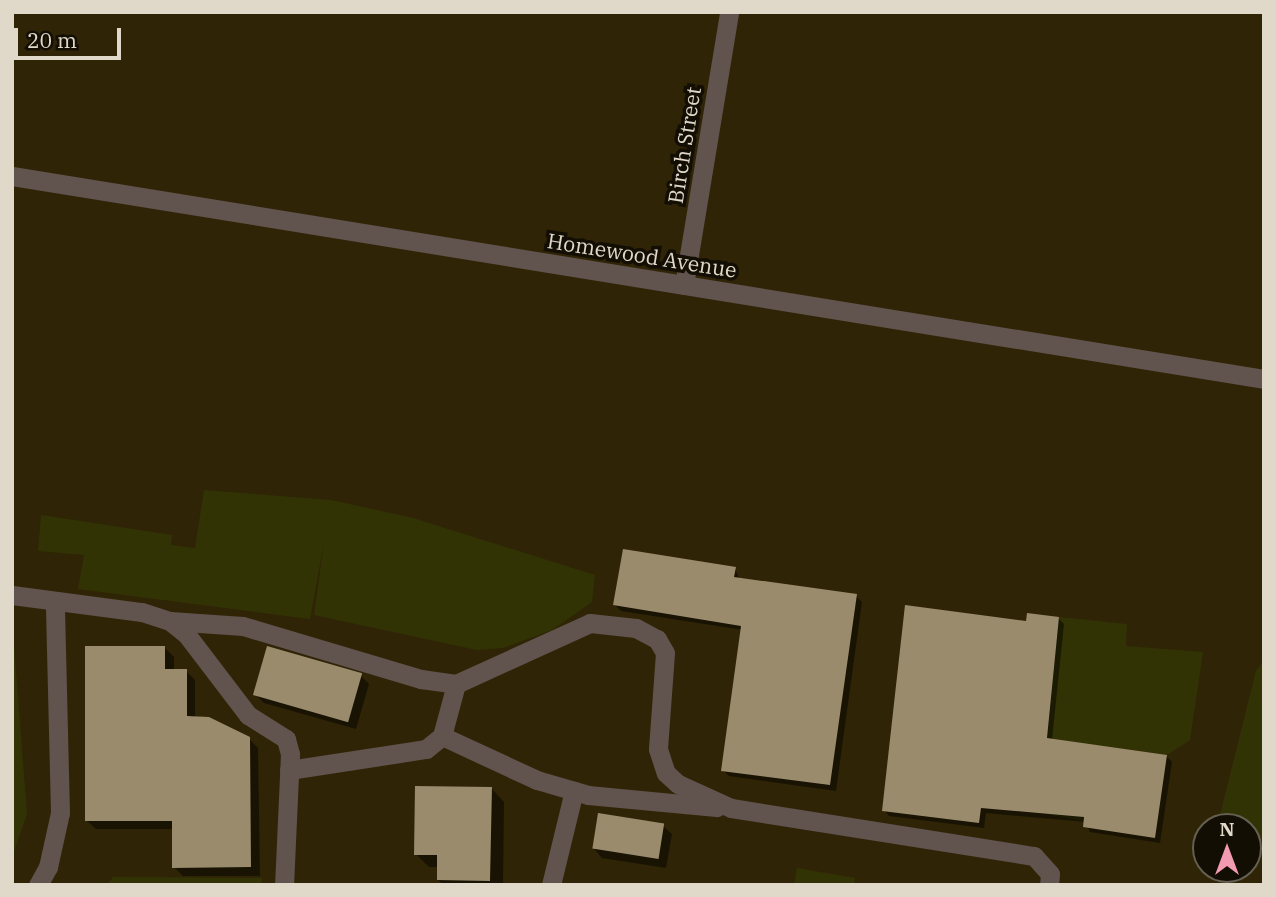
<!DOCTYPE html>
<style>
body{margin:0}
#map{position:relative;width:1276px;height:897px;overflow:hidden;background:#302407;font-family:"IBM Plex Serif",serif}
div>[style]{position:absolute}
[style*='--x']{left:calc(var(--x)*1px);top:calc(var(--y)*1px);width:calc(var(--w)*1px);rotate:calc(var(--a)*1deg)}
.green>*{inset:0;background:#323304}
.shadow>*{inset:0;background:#0007}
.building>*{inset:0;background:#9a8b6d;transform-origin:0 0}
.service>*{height:19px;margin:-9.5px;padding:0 9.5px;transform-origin:9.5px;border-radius:9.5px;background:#61534d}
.minor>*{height:19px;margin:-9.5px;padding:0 9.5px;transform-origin:9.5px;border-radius:9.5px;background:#61534d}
span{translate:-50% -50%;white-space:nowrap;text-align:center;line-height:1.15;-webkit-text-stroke:7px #130e04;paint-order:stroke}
.street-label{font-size:21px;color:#e0d8c8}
.frame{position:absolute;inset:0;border:14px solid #e0d8c8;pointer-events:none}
.north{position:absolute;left:1192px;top:813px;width:70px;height:70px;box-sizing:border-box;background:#130e04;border:2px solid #655f52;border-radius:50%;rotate:0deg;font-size:19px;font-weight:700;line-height:28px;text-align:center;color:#e0d8c8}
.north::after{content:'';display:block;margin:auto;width:24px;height:32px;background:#f19ab2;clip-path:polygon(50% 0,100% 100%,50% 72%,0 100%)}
.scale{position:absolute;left:14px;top:28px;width:107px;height:32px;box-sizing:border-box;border:4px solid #e0d8c8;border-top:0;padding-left:9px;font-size:21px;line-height:24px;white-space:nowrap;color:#e0d8c8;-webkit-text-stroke:5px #130e04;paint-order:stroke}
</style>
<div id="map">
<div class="green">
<i style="clip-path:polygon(204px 490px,331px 500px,413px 518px,595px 575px,592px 602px,552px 630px,503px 648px,477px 650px,314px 615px,324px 542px,310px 619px,78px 589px,84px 555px,38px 551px,41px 515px,172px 535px,171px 545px,195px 548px)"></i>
<i style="clip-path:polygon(1059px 617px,1127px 624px,1126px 646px,1203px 652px,1190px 740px,1167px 755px,1096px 745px,1082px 821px,1040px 813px)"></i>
<i style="clip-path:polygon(12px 619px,27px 814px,12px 857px)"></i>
<i style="clip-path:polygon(1264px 660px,1264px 838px,1252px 846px,1248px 846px,1248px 827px,1217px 827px,1256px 671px)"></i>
<i style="clip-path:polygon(797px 868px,855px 878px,854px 885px,794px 885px)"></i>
<i style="clip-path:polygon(113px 877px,262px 878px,261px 885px,107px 885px)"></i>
</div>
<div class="shadow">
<i style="clip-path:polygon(735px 569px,740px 580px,856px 596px,862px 602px,836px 791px,729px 776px,723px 770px,743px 630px,621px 611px,615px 605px)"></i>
<i style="clip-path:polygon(1058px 618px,1064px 624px,1052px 740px,1166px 756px,1172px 762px,1160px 843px,1090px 832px,1086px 822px,986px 813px,984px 828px,889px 816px,884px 810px,1028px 623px)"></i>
<i style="clip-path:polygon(165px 648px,174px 657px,174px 671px,186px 671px,195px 680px,195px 718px,249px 739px,258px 748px,260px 876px,183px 876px,174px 867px,174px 829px,96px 829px,86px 820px)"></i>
<i style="clip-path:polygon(361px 676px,369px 684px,356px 729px,264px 703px,255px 694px)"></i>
<i style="clip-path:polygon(492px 789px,504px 802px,503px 885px,444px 885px,438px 880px,439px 867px,429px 867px,416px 854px)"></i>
<i style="clip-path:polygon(663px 826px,672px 834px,666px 868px,602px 858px,594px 849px)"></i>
</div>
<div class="building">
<i style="clip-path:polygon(623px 549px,736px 567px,734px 577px,857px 594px,830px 785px,721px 771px,741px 626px,613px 605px)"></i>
<i style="clip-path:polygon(905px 605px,1026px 621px,1027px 613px,1059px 617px,1047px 738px,1167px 755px,1155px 838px,1083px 827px,1084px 817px,981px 808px,979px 823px,882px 811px)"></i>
<i style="clip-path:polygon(85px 646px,165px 646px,165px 669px,187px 669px,187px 716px,209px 717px,250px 737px,251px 867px,172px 868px,172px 821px,85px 821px)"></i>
<i style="left:267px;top:646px;width:99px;height:51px;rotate:16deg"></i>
<i style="clip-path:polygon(415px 786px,492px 787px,490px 881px,437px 880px,437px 855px,414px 855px)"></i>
<i style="left:598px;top:813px;width:67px;height:36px;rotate:9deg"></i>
</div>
<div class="service">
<i style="--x:12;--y:595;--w:131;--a:7.5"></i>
<i style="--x:142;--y:612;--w:29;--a:18"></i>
<i style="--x:170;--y:621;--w:22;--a:39"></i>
<i style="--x:187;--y:635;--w:101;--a:52.7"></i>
<i style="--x:248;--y:715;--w:45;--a:32.3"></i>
<i style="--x:286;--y:739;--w:16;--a:75"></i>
<i style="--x:290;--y:754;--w:131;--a:92.6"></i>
<i style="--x:170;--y:621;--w:73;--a:3.9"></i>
<i style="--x:243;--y:626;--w:186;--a:16.6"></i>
<i style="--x:421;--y:679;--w:35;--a:8"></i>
<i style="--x:456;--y:684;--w:147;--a:-24.5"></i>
<i style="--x:590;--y:623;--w:46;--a:6.2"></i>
<i style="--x:636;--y:628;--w:24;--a:28"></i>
<i style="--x:657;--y:639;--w:16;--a:60"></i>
<i style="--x:665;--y:653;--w:96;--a:94.2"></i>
<i style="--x:658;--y:749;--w:25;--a:72"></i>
<i style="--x:666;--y:773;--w:16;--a:43"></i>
<i style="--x:678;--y:784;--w:58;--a:24.4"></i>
<i style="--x:731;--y:808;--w:307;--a:9"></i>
<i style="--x:1034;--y:856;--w:24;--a:48"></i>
<i style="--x:1050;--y:874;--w:11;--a:95"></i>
<i style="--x:442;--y:736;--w:105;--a:24.9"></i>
<i style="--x:537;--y:780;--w:53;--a:16.4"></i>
<i style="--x:588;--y:795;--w:129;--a:5.4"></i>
<i style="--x:289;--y:770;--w:139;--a:-8.7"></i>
<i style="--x:426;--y:749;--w:21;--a:-39"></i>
<i style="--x:442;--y:736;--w:54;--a:-74.9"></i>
<i style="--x:38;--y:885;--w:21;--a:-61"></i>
<i style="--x:48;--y:867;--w:55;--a:-77.5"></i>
<i style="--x:60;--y:813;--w:212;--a:-91.4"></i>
<i style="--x:551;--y:885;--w:97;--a:-76.3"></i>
</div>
<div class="minor">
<i style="--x:12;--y:176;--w:1268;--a:9.21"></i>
<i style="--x:684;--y:285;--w:277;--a:-80.6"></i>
</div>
<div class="street-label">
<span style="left:684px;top:145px;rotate:-81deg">Birch Street</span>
<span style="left:642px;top:255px;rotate:9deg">Homewood Avenue</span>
</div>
<div class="frame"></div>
<div class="north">N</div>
<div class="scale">20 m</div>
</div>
